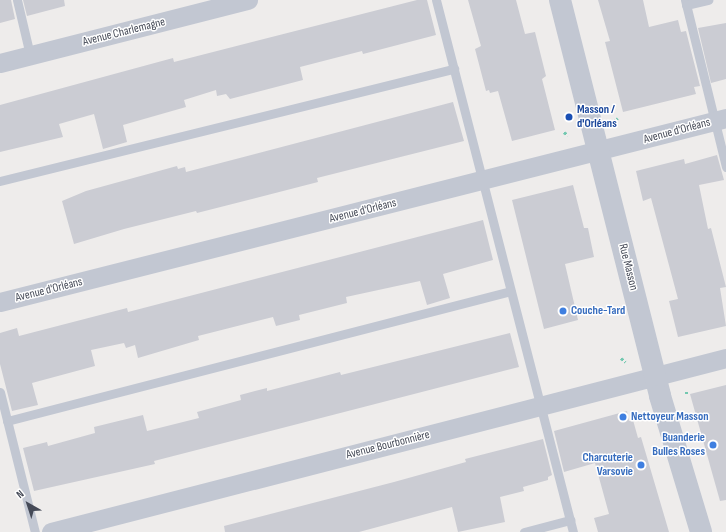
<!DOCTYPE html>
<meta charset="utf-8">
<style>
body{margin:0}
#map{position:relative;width:726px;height:532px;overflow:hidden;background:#eeeceb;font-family:"Sofia Sans Condensed",sans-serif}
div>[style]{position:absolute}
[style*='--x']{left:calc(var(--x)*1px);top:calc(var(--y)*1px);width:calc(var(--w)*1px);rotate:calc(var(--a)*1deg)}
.building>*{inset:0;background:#cbccd3}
.path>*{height:2.5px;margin-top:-1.25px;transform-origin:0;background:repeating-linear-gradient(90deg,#73c8b0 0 3px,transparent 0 5px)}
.service>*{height:9px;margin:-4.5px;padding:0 4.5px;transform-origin:4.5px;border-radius:4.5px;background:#c2c7d2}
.minor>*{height:19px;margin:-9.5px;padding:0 9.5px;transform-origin:9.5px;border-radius:9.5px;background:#c2c7d2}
.tertiary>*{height:22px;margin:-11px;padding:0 11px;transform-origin:11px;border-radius:11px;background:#c2c7d2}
.dots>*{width:11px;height:11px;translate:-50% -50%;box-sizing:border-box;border:2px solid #fff;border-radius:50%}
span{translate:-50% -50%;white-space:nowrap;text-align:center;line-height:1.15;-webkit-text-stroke:3px #fff;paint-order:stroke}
.street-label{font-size:12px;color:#454a57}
.transit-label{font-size:12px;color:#164399;font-weight:700}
.left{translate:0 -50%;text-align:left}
.shop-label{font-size:12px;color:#366cbe;font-weight:700}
.right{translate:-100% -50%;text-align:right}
.north{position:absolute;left:8px;top:484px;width:40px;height:40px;-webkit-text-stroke:3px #fff;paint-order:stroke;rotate:321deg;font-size:11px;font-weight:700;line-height:16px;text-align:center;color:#454a57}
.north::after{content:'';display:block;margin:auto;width:14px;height:18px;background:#454a57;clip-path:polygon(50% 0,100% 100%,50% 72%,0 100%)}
</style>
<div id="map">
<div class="building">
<i style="clip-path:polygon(0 0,11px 0,15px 19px,0 23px)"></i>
<i style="clip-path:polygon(23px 0,64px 0,65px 6px,27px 16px)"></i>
<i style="clip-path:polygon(417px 0,427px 0,436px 35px,363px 54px,362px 51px,300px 67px,303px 80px,230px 99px,226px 94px,217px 96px,216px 90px,184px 100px,186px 107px,123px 125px,127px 142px,103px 149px,94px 114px,59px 124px,63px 137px,0 152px,0 105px,173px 58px,174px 62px)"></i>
<i style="clip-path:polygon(468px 0,516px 0,525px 34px,535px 32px,546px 76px,542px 79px,555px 130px,512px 141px,498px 91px,490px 93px,489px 90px,486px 91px,475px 49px,481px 46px)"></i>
<i style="clip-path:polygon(598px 0,643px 0,649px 27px,678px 20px,681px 32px,686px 31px,700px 86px,694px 87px,696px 94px,623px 112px,605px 42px,610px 41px)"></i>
<i style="clip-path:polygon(726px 23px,726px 79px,711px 83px,698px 28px)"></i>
<i style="clip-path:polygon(453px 102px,464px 141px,317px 178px,318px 182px,197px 213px,196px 211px,124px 229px,74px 244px,62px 201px,86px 191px,177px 166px,178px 169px,185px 167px,186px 172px)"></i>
<i style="clip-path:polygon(717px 155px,724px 180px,699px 185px,708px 229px,711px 228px,726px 287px,720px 288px,726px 326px,678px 337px,669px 301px,678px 299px,651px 198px,643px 201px,636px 171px,684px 159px,685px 164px)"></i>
<i style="clip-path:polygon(573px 185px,584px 228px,588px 228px,594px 257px,565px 264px,578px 320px,544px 329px,512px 200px)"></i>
<i style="clip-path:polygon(483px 220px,493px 260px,443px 274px,450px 298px,427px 305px,420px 281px,346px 297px,347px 303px,299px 315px,300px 320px,276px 326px,273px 317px,198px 336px,199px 340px,138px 358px,135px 345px,126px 348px,124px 343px,91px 350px,95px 366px,32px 383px,38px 405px,12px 411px,0 364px,0 333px,17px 328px,19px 336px,127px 308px,128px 312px)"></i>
<i style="clip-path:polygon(510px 333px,519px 367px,154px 461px,155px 464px,34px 491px,23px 448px,47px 442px,48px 446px,95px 433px,94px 427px,143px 415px,147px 431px,199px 418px,197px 412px,241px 400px,240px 395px,267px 388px,267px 391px,340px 372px,341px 375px)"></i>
<i style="clip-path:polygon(726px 385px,726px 500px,720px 501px,690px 394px)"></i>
<i style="clip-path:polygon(627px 411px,629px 421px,633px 420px,638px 438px,641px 437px,669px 532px,598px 532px,594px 518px,609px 514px,595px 463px,564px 472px,554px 431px)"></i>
<i style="clip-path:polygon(543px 439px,552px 475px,548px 477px,548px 480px,523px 487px,524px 491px,500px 497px,505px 522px,458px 532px,452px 507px,359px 532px,225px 532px,224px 526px,394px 482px,466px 462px,465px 459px)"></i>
</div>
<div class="path">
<i style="--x:613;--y:122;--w:6;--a:-39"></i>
<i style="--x:564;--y:132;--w:5;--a:37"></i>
<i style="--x:621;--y:358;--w:6;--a:39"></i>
<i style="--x:685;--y:393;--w:4;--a:0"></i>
</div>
<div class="service">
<i style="--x:17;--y:0;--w:57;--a:76.7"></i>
<i style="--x:436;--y:0;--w:549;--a:75.56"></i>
<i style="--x:685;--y:0;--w:172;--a:76.2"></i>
<i style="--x:686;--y:5;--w:23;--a:-13"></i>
<i style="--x:0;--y:181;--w:468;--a:-13.9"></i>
<i style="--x:0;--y:392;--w:144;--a:76"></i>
<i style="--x:7;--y:421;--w:520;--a:-14.46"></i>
<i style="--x:524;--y:532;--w:48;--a:-14.6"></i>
</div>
<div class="minor">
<i style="--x:0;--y:63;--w:256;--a:-14.3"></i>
<i style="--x:0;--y:302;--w:749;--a:-14.22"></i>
<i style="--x:51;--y:532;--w:697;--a:-14.45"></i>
</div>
<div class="tertiary">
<i style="--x:560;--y:0;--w:408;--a:75.8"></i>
<i style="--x:660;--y:396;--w:142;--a:73.2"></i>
</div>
<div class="dots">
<i style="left:569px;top:117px;background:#1a4fb4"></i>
<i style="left:563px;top:311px;background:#3f7fe0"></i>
<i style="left:623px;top:417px;background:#3f7fe0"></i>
<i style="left:713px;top:445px;background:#3f7fe0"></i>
<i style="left:641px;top:465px;background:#3f7fe0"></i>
</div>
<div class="street-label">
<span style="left:124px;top:32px;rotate:-14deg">Avenue Charlemagne</span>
<span style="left:677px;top:131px;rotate:-15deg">Avenue d'Orléans</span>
<span style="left:363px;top:211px;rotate:-14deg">Avenue d'Orléans</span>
<span style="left:628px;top:267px;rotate:76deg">Rue Masson</span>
<span style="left:49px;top:290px;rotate:-14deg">Avenue d'Orléans</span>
<span style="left:388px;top:445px;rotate:-14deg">Avenue Bourbonnière</span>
</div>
<div class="transit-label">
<span class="left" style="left:577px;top:117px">Masson /<br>d'Orléans</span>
</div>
<div class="shop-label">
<span class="left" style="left:571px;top:311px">Couche-Tard</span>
<span class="left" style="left:631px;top:417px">Nettoyeur Masson</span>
<span class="right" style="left:705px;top:445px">Buanderie<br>Bulles Roses</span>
<span class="right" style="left:633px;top:465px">Charcuterie<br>Varsovie</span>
</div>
<div class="north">N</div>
</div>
